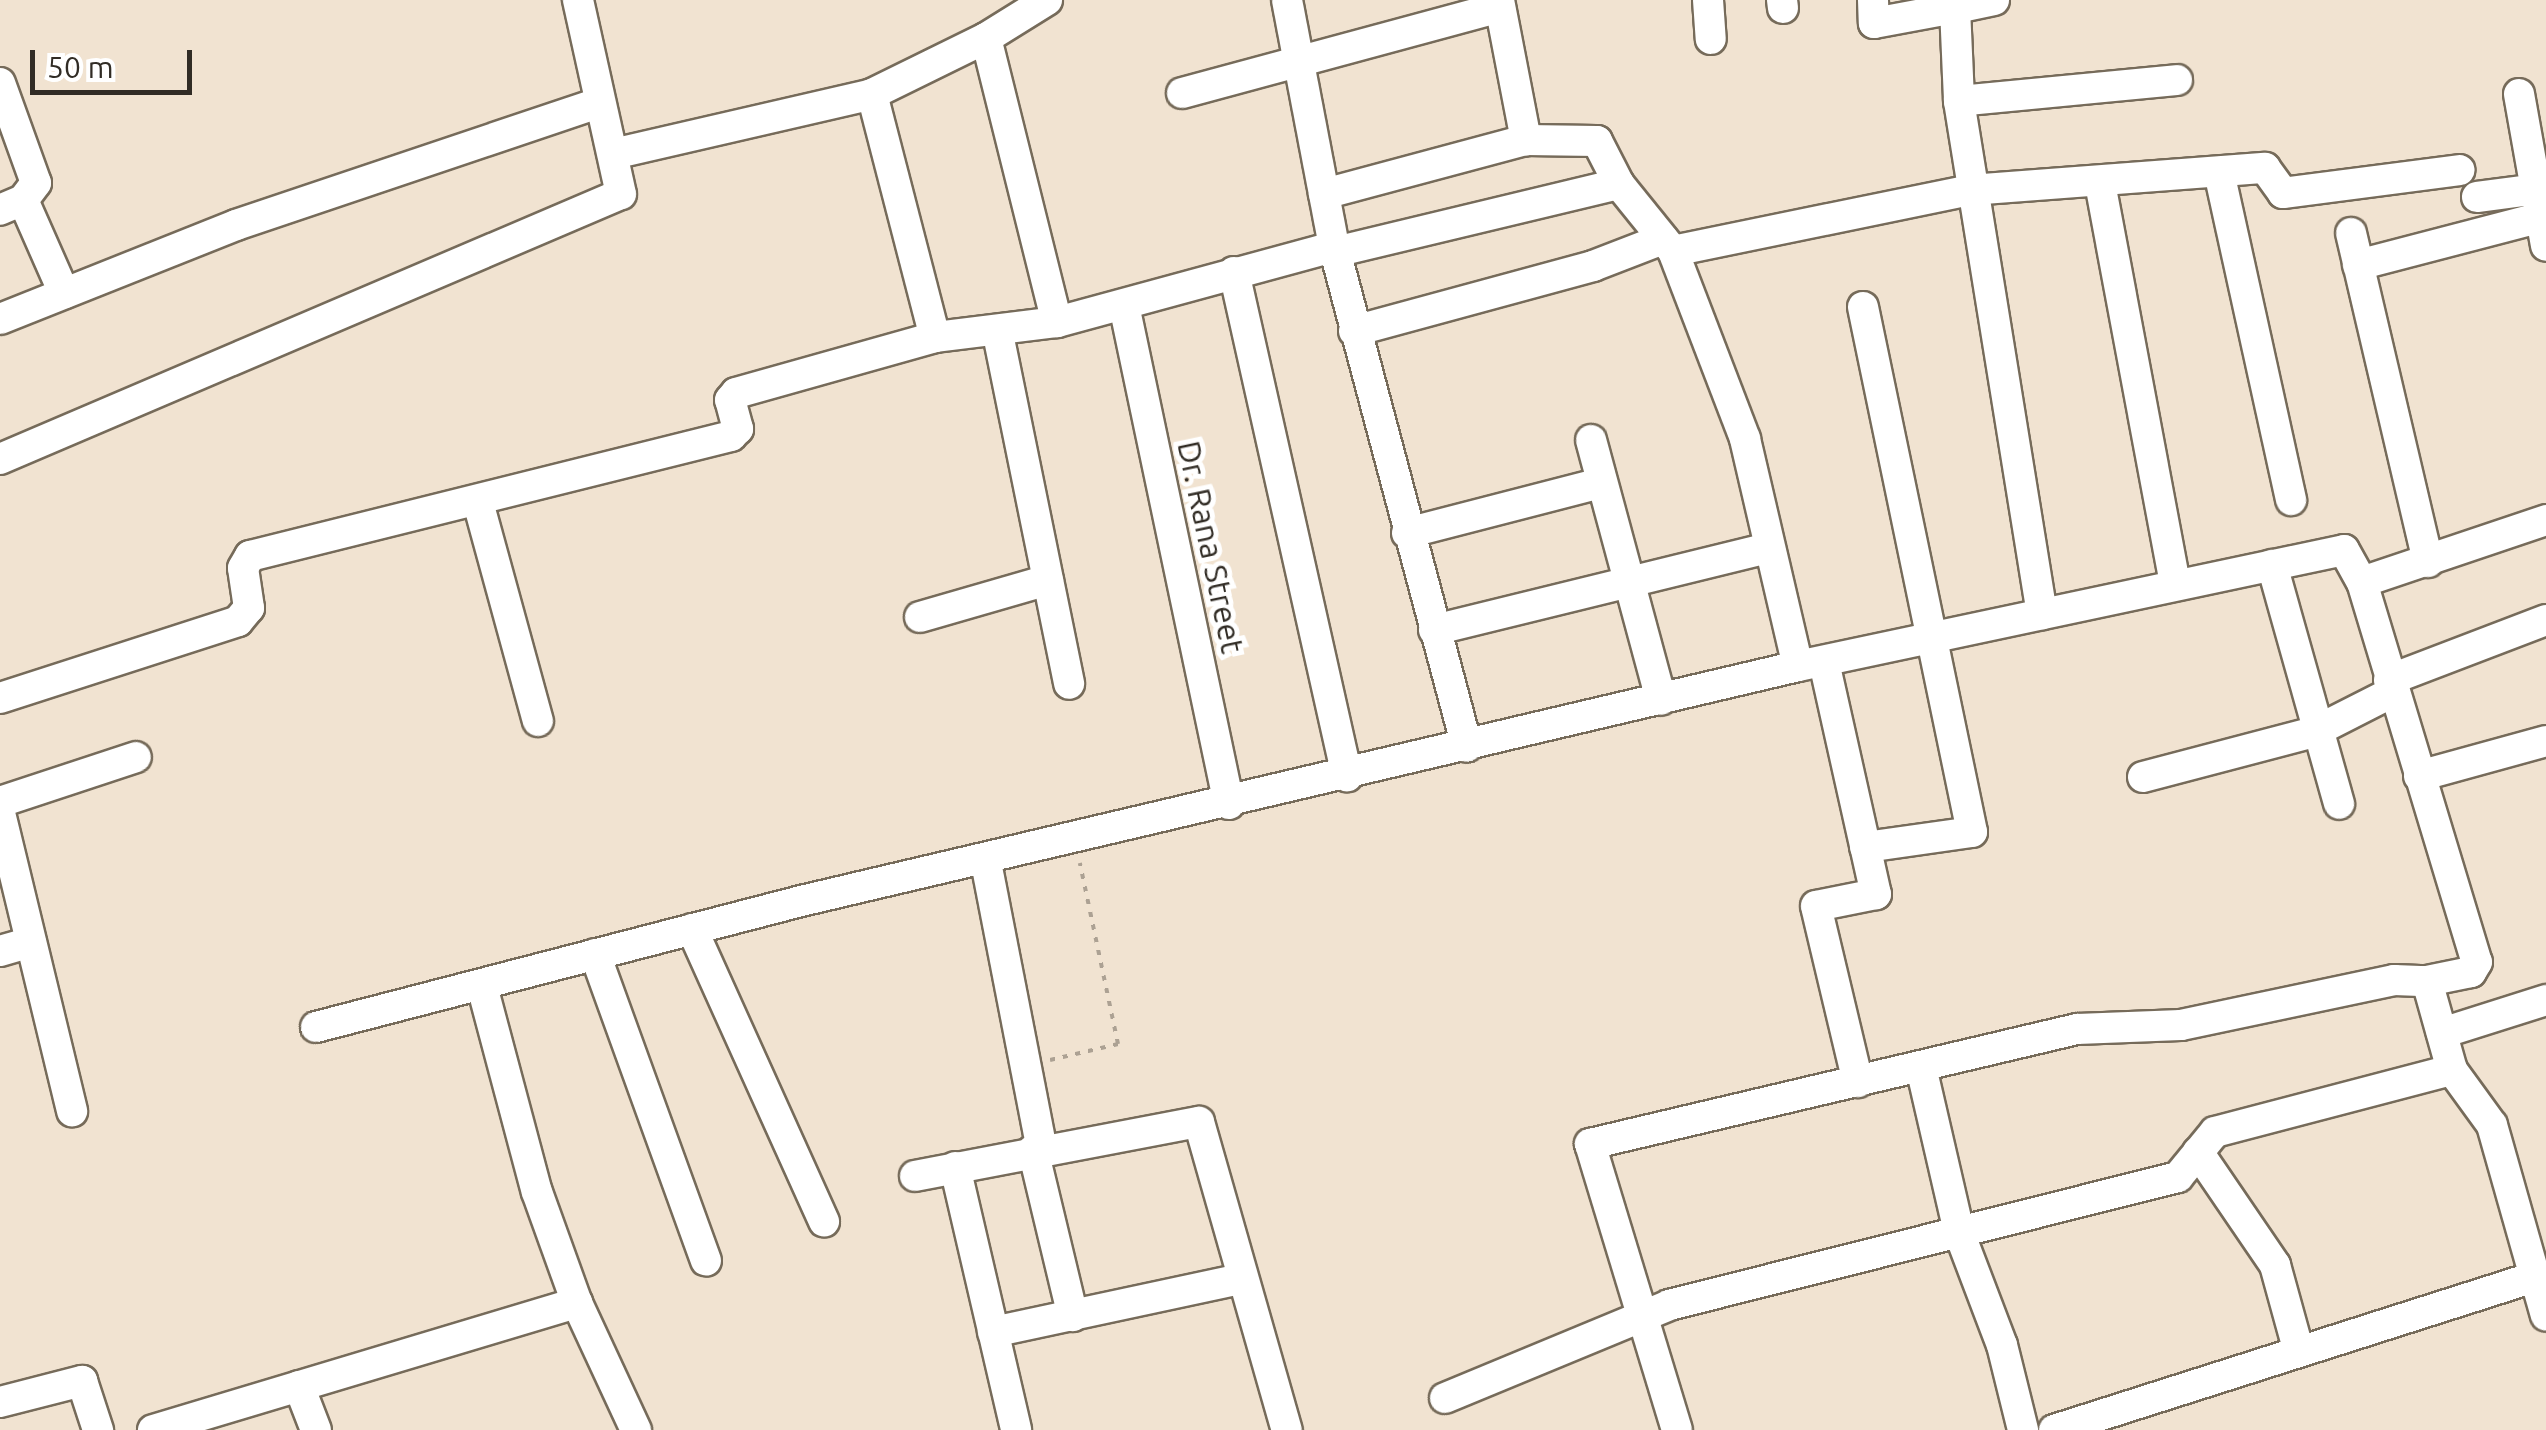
<!DOCTYPE html>
<style>
body{margin:0}
#map{position:relative;width:2546px;height:1430px;overflow:hidden;background:#f1e3d1;font-family:Ubuntu,sans-serif}
div>[style]{position:absolute}
[style*='--x']{left:calc(var(--x)*1px);top:calc(var(--y)*1px);width:calc(var(--w)*1px);rotate:calc(var(--a)*1deg)}
.path>*{height:4px;margin-top:-2px;transform-origin:0;background:repeating-linear-gradient(90deg,#aca193 0 5px,transparent 0 13px)}
.roads{filter:drop-shadow(2px 0 #766b5a) drop-shadow(-2px 0 #766b5a) drop-shadow(0 2px #766b5a) drop-shadow(0 -2px #766b5a)}
.minor>*{height:30px;margin:-15px;padding:0 15px;transform-origin:15px;border-radius:15px;background:#fff}
span{translate:-50% -50%;white-space:nowrap;text-align:center;line-height:1.15;-webkit-text-stroke:10px #fff;paint-order:stroke}
.street-label{font-size:32px;color:#312c25}
.scale{position:absolute;left:30px;top:50px;width:162px;height:45px;box-sizing:border-box;border:5px solid #312c25;border-top:0;padding-left:12px;font-size:30px;line-height:35px;white-space:nowrap;color:#312c25;-webkit-text-stroke:8px #fff;paint-order:stroke}
</style>
<div id="map">
<div class="path">
<i style="--x:1050;--y:1060;--w:70;--a:-13.2"></i>
<i style="--x:1118;--y:1044;--w:185;--a:-101.9"></i>
</div>
<div class="roads">
<div class="minor">
<i style="--x:1287;--y:0;--w:251;--a:79.2"></i>
<i style="--x:1334;--y:247;--w:517;--a:75.1"></i>
<i style="--x:1499;--y:0;--w:143;--a:79.1"></i>
<i style="--x:1526;--y:140;--w:71;--a:0.8"></i>
<i style="--x:1597;--y:141;--w:48;--a:62.9"></i>
<i style="--x:1619;--y:184;--w:86;--a:51.1"></i>
<i style="--x:1673;--y:251;--w:201;--a:69"></i>
<i style="--x:1745;--y:439;--w:233;--a:76.9"></i>
<i style="--x:1708;--y:0;--w:39;--a:86"></i>
<i style="--x:1782;--y:0;--w:8;--a:83"></i>
<i style="--x:1873;--y:0;--w:23;--a:88"></i>
<i style="--x:1874;--y:23;--w:82;--a:-10.5"></i>
<i style="--x:1994;--y:0;--w:40;--a:168"></i>
<i style="--x:1955;--y:8;--w:93;--a:87.5"></i>
<i style="--x:1959;--y:101;--w:520;--a:80.81"></i>
<i style="--x:986;--y:38;--w:293;--a:76"></i>
<i style="--x:0;--y:83;--w:106;--a:70.2"></i>
<i style="--x:36;--y:183;--w:21;--a:127"></i>
<i style="--x:23;--y:200;--w:25;--a:157"></i>
<i style="--x:1182;--y:93;--w:329;--a:-15.1"></i>
<i style="--x:872;--y:94;--w:251;--a:75.5"></i>
<i style="--x:2519;--y:94;--w:154;--a:79.9"></i>
<i style="--x:1959;--y:101;--w:219;--a:-5.5"></i>
<i style="--x:613;--y:154;--w:266;--a:-13"></i>
<i style="--x:872;--y:94;--w:127;--a:-26.2"></i>
<i style="--x:986;--y:38;--w:72;--a:-31.9"></i>
<i style="--x:2219;--y:172;--w:336;--a:77.6"></i>
<i style="--x:2100;--y:183;--w:408;--a:79.4"></i>
<i style="--x:1324;--y:194;--w:209;--a:-15"></i>
<i style="--x:2477;--y:197;--w:70;--a:-7.4"></i>
<i style="--x:23;--y:200;--w:102;--a:66.2"></i>
<i style="--x:2351;--y:233;--w:338;--a:76.8"></i>
<i style="--x:1673;--y:251;--w:303;--a:-11.6"></i>
<i style="--x:1970;--y:190;--w:296;--a:-4.3"></i>
<i style="--x:2265;--y:168;--w:31;--a:54"></i>
<i style="--x:2283;--y:193;--w:178;--a:-7.4"></i>
<i style="--x:1335;--y:252;--w:292;--a:-13.5"></i>
<i style="--x:2358;--y:265;--w:186;--a:-14.6"></i>
<i style="--x:1234;--y:272;--w:517;--a:77.36"></i>
<i style="--x:1124;--y:305;--w:510;--a:78.12"></i>
<i style="--x:1863;--y:307;--w:536;--a:78.27"></i>
<i style="--x:1972;--y:832;--w:108;--a:172"></i>
<i style="--x:0;--y:319;--w:254;--a:-21.7"></i>
<i style="--x:236;--y:225;--w:382;--a:-18.6"></i>
<i style="--x:1354;--y:331;--w:248;--a:-15.2"></i>
<i style="--x:1593;--y:266;--w:75;--a:-21.1"></i>
<i style="--x:998;--y:334;--w:357;--a:78.5"></i>
<i style="--x:1591;--y:440;--w:269;--a:74.9"></i>
<i style="--x:0;--y:459;--w:675;--a:-23.11"></i>
<i style="--x:621;--y:194;--w:199;--a:-102.5"></i>
<i style="--x:478;--y:502;--w:227;--a:74.7"></i>
<i style="--x:1407;--y:533;--w:200;--a:-14.5"></i>
<i style="--x:2272;--y:565;--w:248;--a:74.3"></i>
<i style="--x:2362;--y:582;--w:194;--a:-18.6"></i>
<i style="--x:920;--y:617;--w:133;--a:-16.1"></i>
<i style="--x:1434;--y:630;--w:344;--a:-13.8"></i>
<i style="--x:1824;--y:662;--w:238;--a:77.4"></i>
<i style="--x:1876;--y:894;--w:61;--a:168.7"></i>
<i style="--x:1816;--y:906;--w:181;--a:76.6"></i>
<i style="--x:2389;--y:680;--w:168;--a:-20.9"></i>
<i style="--x:0;--y:698;--w:250;--a:-17.9"></i>
<i style="--x:238;--y:621;--w:17;--a:-50"></i>
<i style="--x:249;--y:608;--w:40;--a:-98.5"></i>
<i style="--x:243;--y:568;--w:14;--a:-60"></i>
<i style="--x:250;--y:556;--w:496;--a:-14"></i>
<i style="--x:731;--y:436;--w:10;--a:-45"></i>
<i style="--x:738;--y:429;--w:30;--a:-105"></i>
<i style="--x:730;--y:400;--w:9;--a:-49"></i>
<i style="--x:736;--y:393;--w:207;--a:-15.7"></i>
<i style="--x:935;--y:337;--w:123;--a:-7"></i>
<i style="--x:1057;--y:322;--w:287;--a:-15.2"></i>
<i style="--x:2419;--y:776;--w:132;--a:-15.4"></i>
<i style="--x:2143;--y:777;--w:177;--a:-14.7"></i>
<i style="--x:2314;--y:732;--w:89;--a:-26.9"></i>
<i style="--x:0;--y:802;--w:143;--a:-18.3"></i>
<i style="--x:0;--y:813;--w:307;--a:76.4"></i>
<i style="--x:986;--y:862;--w:292;--a:79"></i>
<i style="--x:692;--y:929;--w:321;--a:65.7"></i>
<i style="--x:0;--y:951;--w:32;--a:-16"></i>
<i style="--x:595;--y:954;--w:326;--a:70.1"></i>
<i style="--x:482;--y:986;--w:213;--a:75.1"></i>
<i style="--x:537;--y:1192;--w:118;--a:70.2"></i>
<i style="--x:577;--y:1303;--w:140;--a:65.1"></i>
<i style="--x:316;--y:1027;--w:501;--a:-14.56"></i>
<i style="--x:801;--y:901;--w:1024;--a:-13.26"></i>
<i style="--x:1798;--y:666;--w:558;--a:-11.99"></i>
<i style="--x:2344;--y:550;--w:37;--a:61"></i>
<i style="--x:2362;--y:582;--w:397;--a:73.2"></i>
<i style="--x:2477;--y:962;--w:12;--a:121"></i>
<i style="--x:2471;--y:972;--w:45;--a:168.4"></i>
<i style="--x:2427;--y:981;--w:92;--a:74.3"></i>
<i style="--x:2452;--y:1070;--w:68;--a:54"></i>
<i style="--x:2492;--y:1125;--w:198;--a:74.2"></i>
<i style="--x:2442;--y:1033;--w:109;--a:-17.6"></i>
<i style="--x:1921;--y:1067;--w:169;--a:77"></i>
<i style="--x:1959;--y:1232;--w:121;--a:69.2"></i>
<i style="--x:2002;--y:1345;--w:88;--a:76.1"></i>
<i style="--x:1033;--y:1150;--w:171;--a:76.5"></i>
<i style="--x:2198;--y:1152;--w:137;--a:55.7"></i>
<i style="--x:2275;--y:1265;--w:90;--a:74.6"></i>
<i style="--x:955;--y:1167;--w:270;--a:76.9"></i>
<i style="--x:915;--y:1176;--w:289;--a:-10.8"></i>
<i style="--x:1199;--y:1122;--w:320;--a:74.1"></i>
<i style="--x:993;--y:1332;--w:253;--a:-12.1"></i>
<i style="--x:299;--y:1386;--w:47;--a:68.9"></i>
<i style="--x:1445;--y:1398;--w:243;--a:-22.5"></i>
<i style="--x:1669;--y:1305;--w:525;--a:-14.12"></i>
<i style="--x:2178;--y:1177;--w:58;--a:-50.6"></i>
<i style="--x:2215;--y:1132;--w:245;--a:-14.7"></i>
<i style="--x:0;--y:1402;--w:85;--a:-14.4"></i>
<i style="--x:82;--y:1381;--w:52;--a:71.9"></i>
<i style="--x:153;--y:1430;--w:443;--a:-16.7"></i>
<i style="--x:1677;--y:1430;--w:299;--a:-106.9"></i>
<i style="--x:1590;--y:1144;--w:500;--a:-13.29"></i>
<i style="--x:2077;--y:1029;--w:104;--a:-2.2"></i>
<i style="--x:2181;--y:1025;--w:218;--a:-11.9"></i>
<i style="--x:2394;--y:980;--w:33;--a:2"></i>
<i style="--x:2054;--y:1430;--w:501;--a:-17.67"></i>
</div>
</div>
<div class="street-label">
<span style="left:1211px;top:547px;rotate:78deg">Dr. Rana Street</span>
</div>
<div class="scale">50 m</div>
</div>
